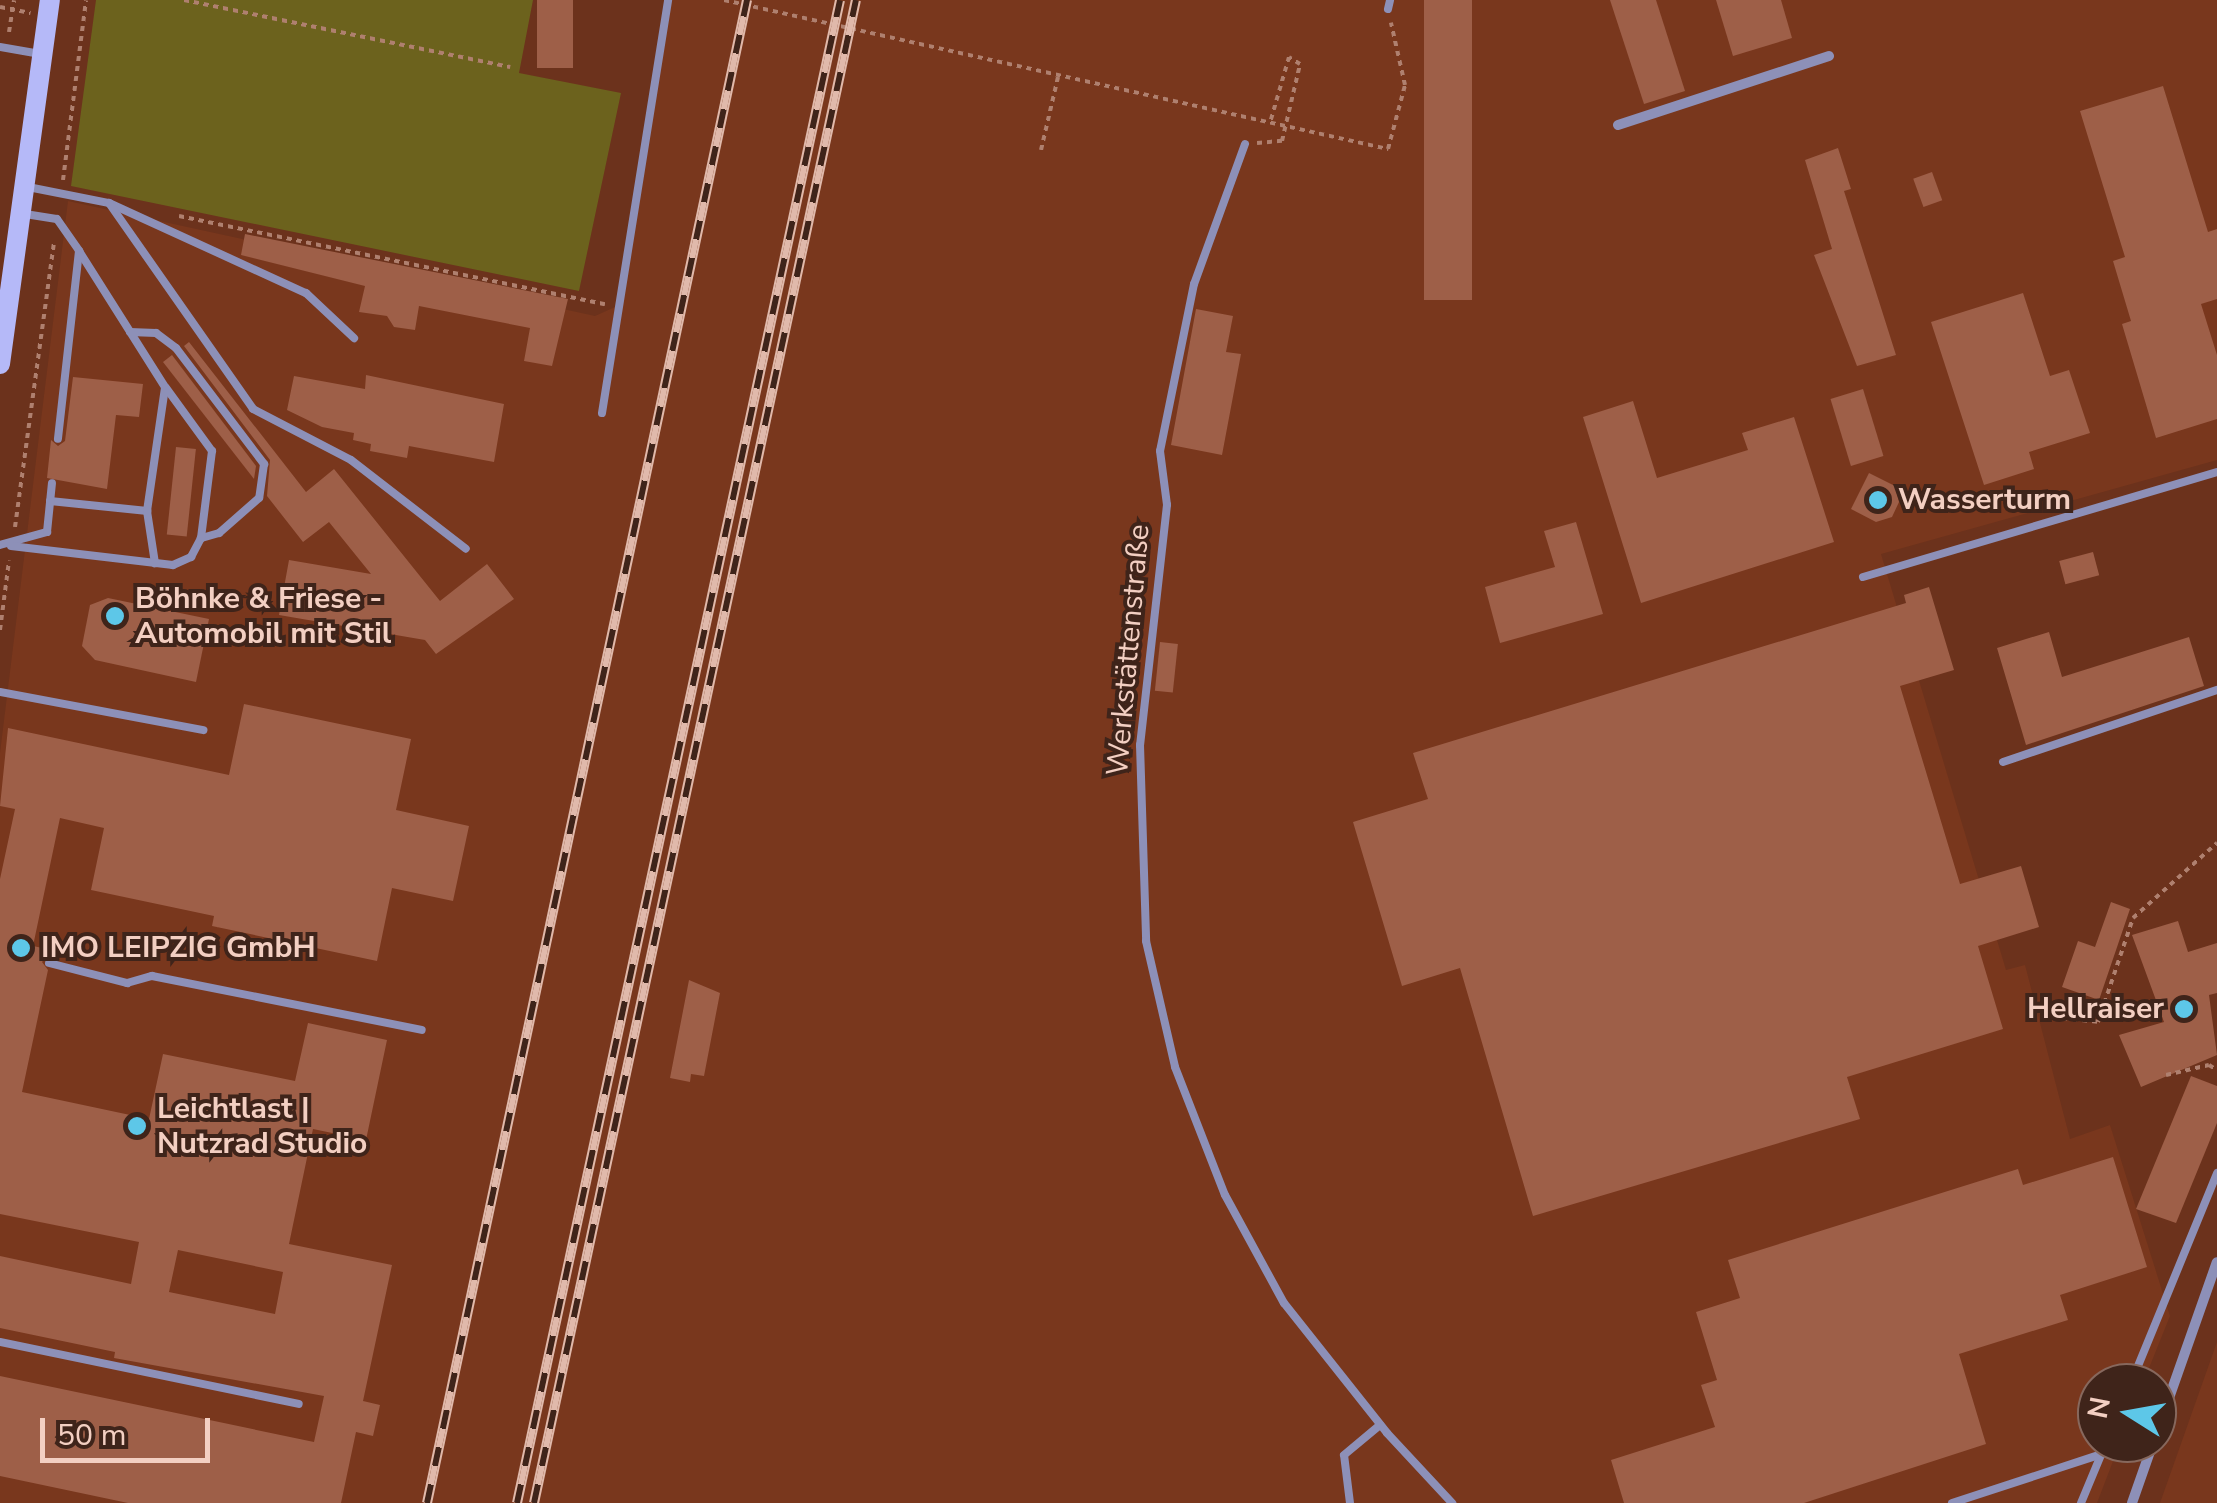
<!DOCTYPE html>
<meta charset="utf-8">
<style>
body{margin:0}
#map{position:relative;width:2217px;height:1503px;overflow:hidden;background:#6c321c;font-family:"Nunito Sans",sans-serif}
div>[style]{position:absolute}
[style*='--x']{left:calc(var(--x)*1px);top:calc(var(--y)*1px);width:calc(var(--w)*1px);rotate:calc(var(--a)*1deg)}
.built>*{inset:0;background:#79371d}
.green>*{inset:0;background:#6c621d}
.building>*{inset:0;background:#9e5f48;transform-origin:0 0}
.path>*{height:4px;margin-top:-2px;transform-origin:0;background:repeating-linear-gradient(90deg,#af806f 0 5px,transparent 0 10px)}
.lane>*{height:8px;margin:-4px;padding:0 4px;transform-origin:4px;border-radius:4px;background:#8d90b8}
.street>*{height:10px;margin:-5px;padding:0 5px;transform-origin:5px;border-radius:5px;background:#8d90b8}
.secondary>*{height:20px;margin:-10px;padding:0 10px;transform-origin:10px;border-radius:10px;background:#b5b9f8}
.rail>*{height:10px;margin-top:-5px;transform-origin:0;background:repeating-linear-gradient(90deg,#3f241a 0 19px,#e0b9ab 0 38px);box-sizing:border-box;border-block:2px solid #e0b9ab}
.dots>*{width:28px;height:28px;translate:-50% -50%;box-sizing:border-box;border:5px solid #3f241a;border-radius:50%}
span{translate:-50% -50%;white-space:nowrap;text-align:center;line-height:1.15;-webkit-text-stroke:8px #3f241a;paint-order:stroke}
.poi-label{font-size:30px;color:#f3cfc2;font-weight:700}
.left{translate:0 -50%;text-align:left}
.right{translate:-100% -50%;text-align:right}
.street-label{font-size:30px;color:#f3cfc2}
.north{position:absolute;left:2077px;top:1363px;width:100px;height:100px;box-sizing:border-box;background:#3f241a;border:2px solid #87685d;border-radius:50%;rotate:281deg;font-size:28px;font-weight:700;line-height:40px;text-align:center;color:#f3cfc2}
.north::after{content:'';display:block;margin:auto;width:35px;height:45px;background:#5dc7e8;clip-path:polygon(50% 0,100% 100%,50% 72%,0 100%)}
.scale{position:absolute;left:40px;top:1418px;width:170px;height:45px;box-sizing:border-box;border:5px solid #f3cfc2;border-top:0;padding-left:12px;font-size:30px;line-height:35px;white-space:nowrap;color:#f3cfc2;-webkit-text-stroke:8px #3f241a;paint-order:stroke}
</style>
<div id="map">
<div class="built">
<i style="clip-path:polygon(668px 0,2217px 0,2217px 460px,1881px 554px,2006px 970px,2025px 965px,2070px 1139px,2110px 1125px,2170px 1316px,2143px 1383px,2097px 1383px,2097px 1443px,2120px 1443px,2097px 1503px,0 1503px,0 753px,68px 201px,595px 316px,615px 307px)"></i>
<i style="clip-path:polygon(2217px 1342px,2217px 1503px,2160px 1503px)"></i>
</div>
<div class="green">
<i style="clip-path:polygon(96px 0,533px 0,519px 73px,621px 93px,579px 291px,71px 186px)"></i>
</div>
<div class="building">
<i style="left:537px;top:0;width:36px;height:68px"></i>
<i style="left:1424px;top:0;width:48px;height:300px"></i>
<i style="clip-path:polygon(1610px 0,1656px 0,1685px 91px,1644px 104px)"></i>
<i style="clip-path:polygon(1716px 0,1781px 0,1792px 38px,1733px 56px)"></i>
<i style="clip-path:polygon(2163px 86px,2208px 232px,2217px 229px,2217px 299px,2201px 304px,2217px 355px,2217px 419px,2156px 438px,2122px 324px,2131px 321px,2113px 261px,2125px 257px,2080px 111px)"></i>
<i style="clip-path:polygon(1838px 148px,1851px 189px,1844px 191px,1896px 355px,1857px 366px,1814px 255px,1832px 249px,1805px 160px)"></i>
<i style="left:1932px;top:172px;width:30px;height:20px;rotate:70deg"></i>
<i style="clip-path:polygon(245px 234px,568px 299px,552px 366px,524px 361px,530px 328px,419px 306px,415px 330px,394px 327px,387px 316px,359px 312px,365px 286px,241px 255px)"></i>
<i style="clip-path:polygon(2023px 293px,2050px 376px,2069px 370px,2090px 433px,2029px 452px,2034px 469px,1984px 485px,1931px 322px)"></i>
<i style="clip-path:polygon(1196px 309px,1233px 316px,1226px 352px,1241px 354px,1222px 455px,1171px 445px)"></i>
<i style="clip-path:polygon(189px 342px,306px 492px,334px 469px,440px 601px,487px 564px,514px 599px,436px 654px,425px 640px,279px 615px,289px 560px,371px 574px,329px 522px,303px 542px,267px 496px,270px 460px,184px 346px)"></i>
<i style="clip-path:polygon(172px 355px,256px 466px,254px 479px,163px 362px)"></i>
<i style="clip-path:polygon(366px 375px,504px 404px,494px 462px,409px 446px,407px 458px,370px 451px,371px 444px,353px 440px,354px 433px,322px 427px,287px 410px,294px 376px,365px 389px)"></i>
<i style="clip-path:polygon(73px 377px,143px 384px,139px 417px,116px 415px,107px 489px,47px 478px,51px 440px,58px 446px,65px 441px)"></i>
<i style="left:1863px;top:389px;width:70px;height:34px;rotate:73deg"></i>
<i style="clip-path:polygon(1633px 401px,1657px 478px,1748px 450px,1742px 433px,1794px 417px,1834px 542px,1641px 603px,1583px 417px)"></i>
<i style="left:176px;top:447px;width:20px;height:88px;rotate:6deg"></i>
<i style="clip-path:polygon(1869px 473px,1895px 486px,1899px 502px,1892px 517px,1876px 522px,1851px 509px)"></i>
<i style="clip-path:polygon(1576px 522px,1603px 614px,1500px 643px,1485px 587px,1555px 567px,1544px 531px)"></i>
<i style="left:2093px;top:552px;width:24px;height:35px;rotate:75deg"></i>
<i style="clip-path:polygon(1929px 587px,1954px 670px,1900px 686px,1960px 884px,2021px 866px,2039px 927px,1978px 946px,2003px 1029px,1847px 1077px,1860px 1119px,1533px 1216px,1460px 968px,1402px 986px,1353px 822px,1428px 799px,1413px 753px,1906px 603px,1904px 595px)"></i>
<i style="clip-path:polygon(108px 598px,209px 619px,196px 682px,95px 660px,82px 646px,90px 605px)"></i>
<i style="clip-path:polygon(2049px 632px,2062px 677px,2189px 637px,2204px 686px,2026px 745px,1997px 648px)"></i>
<i style="left:1160px;top:642px;width:18px;height:49px;rotate:6deg"></i>
<i style="clip-path:polygon(evenodd,244px 704px,411px 739px,396px 810px,469px 826px,453px 901px,392px 888px,377px 961px,212px 926px,214px 916px,91px 890px,104px 828px,60px 818px,33px 946px,52px 950px,42px 962px,48px 970px,22px 1092px,149px 1119px,163px 1054px,295px 1081px,308px 1023px,387px 1040px,366px 1140px,313px 1129px,289px 1244px,392px 1265px,363px 1401px,380px 1405px,373px 1436px,356px 1432px,341px 1503px,128px 1503px,0 1476px,0 1376px,314px 1442px,324px 1396px,114px 1358px,115px 1352px,0 1328px,0 1256px,131px 1284px,139px 1242px,0 1214px,0 879px,15px 809px,0 806px,8px 728px,229px 775px,244px 704px,178px 1250px,283px 1272px,275px 1314px,169px 1292px,178px 1250px)"></i>
<i style="clip-path:polygon(2111px 902px,2130px 909px,2099px 1000px,2062px 987px,2078px 941px,2095px 947px)"></i>
<i style="clip-path:polygon(2178px 921px,2188px 952px,2217px 943px,2217px 993px,2209px 995px,2217px 1055px,2141px 1087px,2119px 1035px,2164px 1022px,2132px 935px)"></i>
<i style="clip-path:polygon(689px 980px,720px 993px,704px 1076px,691px 1074px,690px 1082px,670px 1078px)"></i>
<i style="clip-path:polygon(2191px 1076px,2217px 1086px,2217px 1123px,2176px 1223px,2136px 1209px)"></i>
<i style="clip-path:polygon(2113px 1157px,2147px 1267px,2060px 1295px,2068px 1320px,1959px 1354px,1986px 1444px,1804px 1503px,1624px 1503px,1611px 1460px,1715px 1427px,1701px 1385px,1717px 1380px,1696px 1312px,1740px 1298px,1728px 1260px,2018px 1169px,2023px 1185px)"></i>
</div>
<div class="path">
<i style="--x:184;--y:0;--w:333;--a:11.6"></i>
<i style="--x:724;--y:0;--w:681;--a:12.65"></i>
<i style="--x:1388;--y:149;--w:66;--a:-75.1"></i>
<i style="--x:1405;--y:85;--w:64;--a:-102.7"></i>
<i style="--x:0;--y:7;--w:31;--a:11"></i>
<i style="--x:9;--y:32;--w:32;--a:-81"></i>
<i style="--x:1257;--y:143;--w:25;--a:-5"></i>
<i style="--x:1282;--y:141;--w:79;--a:-76.8"></i>
<i style="--x:1300;--y:64;--w:13;--a:-148"></i>
<i style="--x:1289;--y:57;--w:69;--a:106.1"></i>
<i style="--x:1041;--y:150;--w:75;--a:-76.9"></i>
<i style="--x:63;--y:180;--w:181;--a:-82.7"></i>
<i style="--x:179;--y:216;--w:435;--a:11.7"></i>
<i style="--x:15;--y:527;--w:286;--a:-82.2"></i>
<i style="--x:0;--y:630;--w:70;--a:-82.6"></i>
<i style="--x:2062;--y:1018;--w:36;--a:6"></i>
<i style="--x:2098;--y:1022;--w:110;--a:-71.4"></i>
<i style="--x:2133;--y:918;--w:113;--a:-41.8"></i>
<i style="--x:2166;--y:1075;--w:44;--a:-13.1"></i>
<i style="--x:2209;--y:1065;--w:9;--a:32"></i>
</div>
<div class="lane">
<i style="--x:1388;--y:9;--w:9;--a:-77"></i>
<i style="--x:0;--y:47;--w:41;--a:9.9"></i>
<i style="--x:1245;--y:144;--w:149;--a:110"></i>
<i style="--x:1194;--y:284;--w:170;--a:101.5"></i>
<i style="--x:1160;--y:451;--w:54;--a:82.6"></i>
<i style="--x:1167;--y:505;--w:242;--a:96.4"></i>
<i style="--x:1140;--y:745;--w:196;--a:88.2"></i>
<i style="--x:1146;--y:941;--w:129;--a:77"></i>
<i style="--x:1175;--y:1067;--w:137;--a:68.7"></i>
<i style="--x:1225;--y:1195;--w:123;--a:61.4"></i>
<i style="--x:1284;--y:1303;--w:166;--a:51.6"></i>
<i style="--x:1387;--y:1433;--w:96;--a:47.1"></i>
<i style="--x:28;--y:187;--w:83;--a:11.2"></i>
<i style="--x:109;--y:203;--w:217;--a:24.6"></i>
<i style="--x:306;--y:293;--w:66;--a:43.2"></i>
<i style="--x:109;--y:203;--w:251;--a:55"></i>
<i style="--x:253;--y:409;--w:110;--a:27.5"></i>
<i style="--x:351;--y:460;--w:145;--a:37.7"></i>
<i style="--x:25;--y:214;--w:32;--a:9"></i>
<i style="--x:57;--y:219;--w:39;--a:55"></i>
<i style="--x:79;--y:251;--w:189;--a:96.4"></i>
<i style="--x:130;--y:332;--w:26;--a:2"></i>
<i style="--x:156;--y:333;--w:25;--a:37"></i>
<i style="--x:176;--y:348;--w:146;--a:52.8"></i>
<i style="--x:264;--y:464;--w:34;--a:98"></i>
<i style="--x:259;--y:498;--w:53;--a:138.8"></i>
<i style="--x:219;--y:533;--w:19;--a:164"></i>
<i style="--x:602;--y:413;--w:418;--a:-80.9"></i>
<i style="--x:50;--y:501;--w:98;--a:5.9"></i>
<i style="--x:147;--y:511;--w:125;--a:-81.7"></i>
<i style="--x:165;--y:387;--w:161;--a:-122.3"></i>
<i style="--x:147;--y:511;--w:53;--a:81.3"></i>
<i style="--x:0;--y:545;--w:49;--a:-15.5"></i>
<i style="--x:47;--y:532;--w:49;--a:-84.2"></i>
<i style="--x:11;--y:546;--w:163;--a:6.7"></i>
<i style="--x:173;--y:565;--w:20;--a:-24"></i>
<i style="--x:191;--y:557;--w:21;--a:-62"></i>
<i style="--x:201;--y:538;--w:88;--a:-82.8"></i>
<i style="--x:212;--y:451;--w:78;--a:-126.1"></i>
<i style="--x:1863;--y:577;--w:369;--a:-16.5"></i>
<i style="--x:0;--y:692;--w:207;--a:10.6"></i>
<i style="--x:2003;--y:762;--w:226;--a:-18.6"></i>
<i style="--x:49;--y:963;--w:81;--a:14.4"></i>
<i style="--x:127;--y:983;--w:26;--a:-16"></i>
<i style="--x:152;--y:976;--w:275;--a:11.3"></i>
<i style="--x:0;--y:1342;--w:305;--a:11.7"></i>
<i style="--x:2131;--y:1383;--w:227;--a:-67.7"></i>
<i style="--x:1350;--y:1503;--w:48;--a:-97.1"></i>
<i style="--x:1344;--y:1455;--w:47;--a:-39.8"></i>
<i style="--x:1952;--y:1503;--w:158;--a:-18.1"></i>
<i style="--x:2081;--y:1503;--w:65;--a:-67.4"></i>
</div>
<div class="street">
<i style="--x:1618;--y:125;--w:222;--a:-18.1"></i>
<i style="--x:2157;--y:1432;--w:180;--a:-70.6"></i>
<i style="--x:2132;--y:1503;--w:64;--a:-70.7"></i>
</div>
<div class="secondary">
<i style="--x:0;--y:364;--w:367;--a:-82.2"></i>
</div>
<div class="rail">
<i style="--x:427;--y:1503;--w:1537;--a:-77.98"></i>
<i style="--x:517;--y:1503;--w:1537;--a:-77.87"></i>
<i style="--x:534;--y:1503;--w:1537;--a:-77.91"></i>
</div>
<div class="dots">
<i style="left:1878px;top:500px;background:#5dc7e8"></i>
<i style="left:115px;top:616px;background:#5dc7e8"></i>
<i style="left:21px;top:948px;background:#5dc7e8"></i>
<i style="left:2184px;top:1009px;background:#5dc7e8"></i>
<i style="left:137px;top:1126px;background:#5dc7e8"></i>
</div>
<div class="poi-label">
<span class="left" style="left:1898px;top:500px">Wasserturm</span>
<span class="left" style="left:135px;top:616px">Böhnke &amp; Friese -<br>Automobil mit Stil</span>
<span class="left" style="left:41px;top:948px">IMO LEIPZIG GmbH</span>
<span class="right" style="left:2164px;top:1009px">Hellraiser</span>
<span class="left" style="left:157px;top:1126px">Leichtlast |<br>Nutzrad Studio</span>
</div>
<div class="street-label">
<span style="left:1129px;top:650px;rotate:-85deg">Werkstättenstraße</span>
</div>
<div class="north">N</div>
<div class="scale">50 m</div>
</div>
